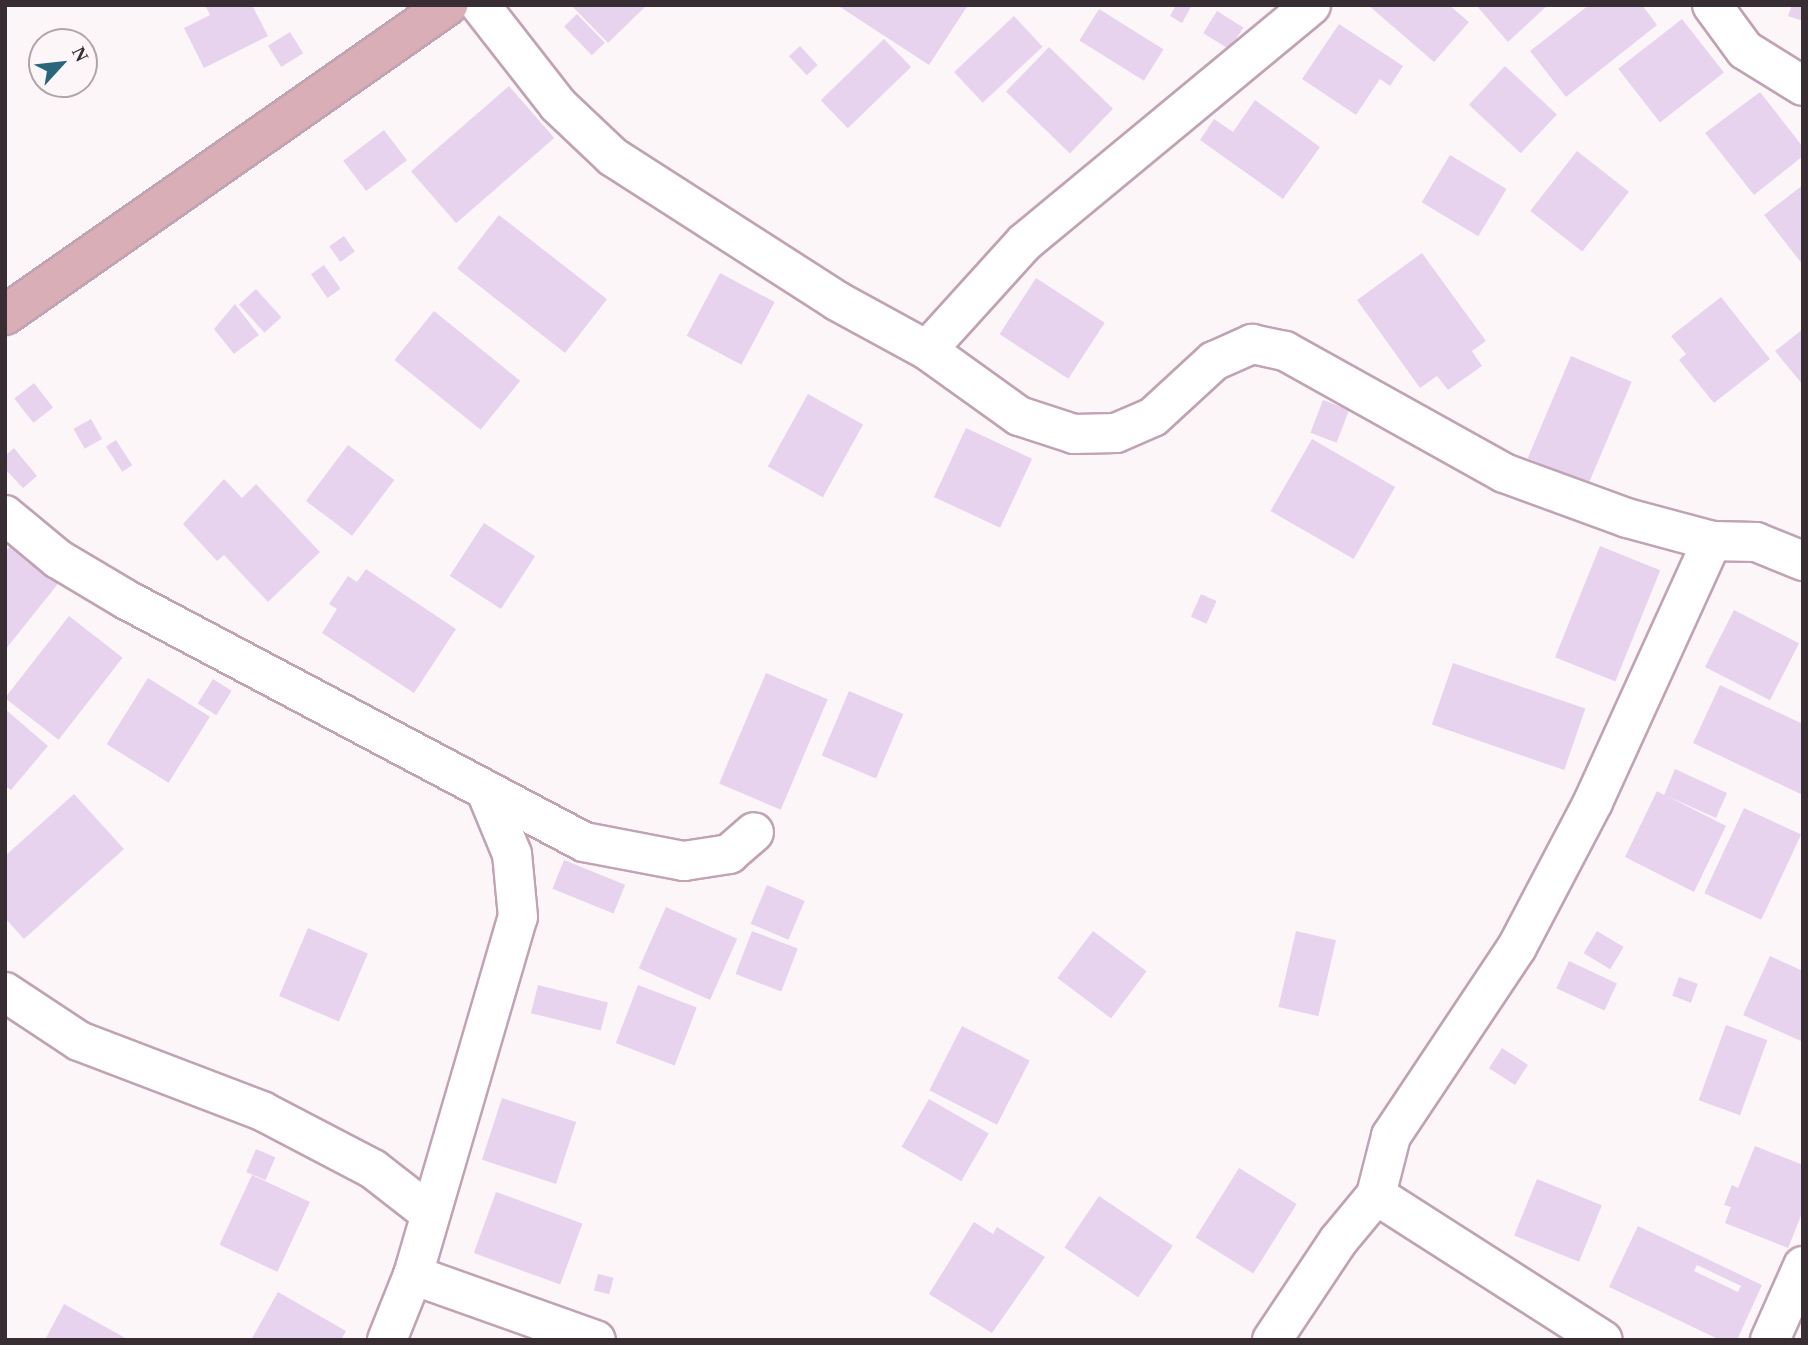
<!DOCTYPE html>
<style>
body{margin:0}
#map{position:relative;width:1808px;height:1345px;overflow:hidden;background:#fcf6f9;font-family:Georgia,serif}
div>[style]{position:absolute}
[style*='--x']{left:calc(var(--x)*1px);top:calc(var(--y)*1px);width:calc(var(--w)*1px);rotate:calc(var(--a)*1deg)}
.building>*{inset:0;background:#e8d3ee;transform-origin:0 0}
.roads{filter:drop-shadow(2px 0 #c1a3b4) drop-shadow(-2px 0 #c1a3b4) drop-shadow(0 2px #c1a3b4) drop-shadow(0 -2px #c1a3b4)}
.minor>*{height:38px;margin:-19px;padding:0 19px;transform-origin:19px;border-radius:19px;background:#fff}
.major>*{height:38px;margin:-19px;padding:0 19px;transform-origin:19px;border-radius:19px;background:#d9aeb7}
span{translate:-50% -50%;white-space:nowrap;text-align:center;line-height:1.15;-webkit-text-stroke:5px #fcf6f9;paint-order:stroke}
.frame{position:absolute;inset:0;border:7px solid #392d34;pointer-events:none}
.north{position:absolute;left:28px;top:28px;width:70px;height:70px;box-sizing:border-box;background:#fcf6f9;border:2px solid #aea6aa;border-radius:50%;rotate:63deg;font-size:19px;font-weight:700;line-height:28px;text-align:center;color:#392d34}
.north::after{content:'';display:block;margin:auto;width:24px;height:32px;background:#28667c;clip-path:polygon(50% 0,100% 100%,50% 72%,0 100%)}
</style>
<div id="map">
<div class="building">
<i style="clip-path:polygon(205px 5px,252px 5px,268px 36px,204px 68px,184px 28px,210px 15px)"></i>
<i style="clip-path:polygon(571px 5px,647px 5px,608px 43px)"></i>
<i style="clip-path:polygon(837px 5px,968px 5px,929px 65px)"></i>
<i style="clip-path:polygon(1176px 5px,1192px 5px,1182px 23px,1170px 16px)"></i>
<i style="clip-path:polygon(1368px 5px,1449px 5px,1469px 22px,1434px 62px)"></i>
<i style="clip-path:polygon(1476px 5px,1548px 5px,1508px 42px)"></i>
<i style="clip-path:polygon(1589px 5px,1642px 5px,1657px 25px,1566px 97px,1530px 51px)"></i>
<i style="clip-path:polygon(1792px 5px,1803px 5px,1803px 21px,1788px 16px)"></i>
<i style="left:1099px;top:9px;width:76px;height:37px;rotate:32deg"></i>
<i style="left:1217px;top:11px;width:31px;height:26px;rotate:32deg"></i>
<i style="left:577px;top:14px;width:40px;height:18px;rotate:46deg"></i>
<i style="left:1014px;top:16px;width:42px;height:82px;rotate:47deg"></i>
<i style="left:1682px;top:19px;width:68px;height:81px;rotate:52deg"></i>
<i style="clip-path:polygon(1339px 24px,1403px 66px,1390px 86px,1380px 79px,1356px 115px,1302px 79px)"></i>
<i style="left:290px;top:32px;width:25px;height:26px;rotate:58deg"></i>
<i style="left:884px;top:39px;width:39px;height:88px;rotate:46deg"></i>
<i style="left:800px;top:46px;width:26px;height:15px;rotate:47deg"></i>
<i style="left:1049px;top:47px;width:89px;height:62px;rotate:44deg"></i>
<i style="left:1505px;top:66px;width:71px;height:53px;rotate:43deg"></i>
<i style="left:509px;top:86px;width:69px;height:130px;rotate:49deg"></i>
<i style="clip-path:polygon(1760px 92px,1803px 147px,1803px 156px,1754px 195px,1705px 133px)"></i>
<i style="clip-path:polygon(1255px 100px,1320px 147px,1283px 199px,1200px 140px,1214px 119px,1233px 132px)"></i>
<i style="left:384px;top:130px;width:38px;height:51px;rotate:53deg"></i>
<i style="left:1577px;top:151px;width:66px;height:76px;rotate:38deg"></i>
<i style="left:1450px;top:155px;width:66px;height:55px;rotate:31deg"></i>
<i style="clip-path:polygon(1803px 185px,1803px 265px,1764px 215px)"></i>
<i style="left:499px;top:215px;width:137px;height:68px;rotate:38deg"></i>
<i style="left:344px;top:236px;width:19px;height:18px;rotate:55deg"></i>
<i style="clip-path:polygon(1422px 253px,1486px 341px,1472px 351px,1482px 366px,1448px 390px,1437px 376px,1420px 388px,1357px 300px)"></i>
<i style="left:324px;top:265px;width:29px;height:16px;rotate:55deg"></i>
<i style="left:720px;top:273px;width:62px;height:71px;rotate:28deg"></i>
<i style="left:1036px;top:278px;width:82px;height:67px;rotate:33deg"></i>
<i style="left:256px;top:289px;width:38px;height:23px;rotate:48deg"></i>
<i style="clip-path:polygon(1721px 297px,1770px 359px,1714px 403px,1679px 360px,1686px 354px,1671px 336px)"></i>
<i style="clip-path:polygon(235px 304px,259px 335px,234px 354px,214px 329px)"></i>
<i style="left:434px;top:311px;width:111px;height:63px;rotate:39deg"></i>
<i style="clip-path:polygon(1803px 329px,1803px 385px,1775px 351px)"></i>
<i style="left:1571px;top:356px;width:66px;height:111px;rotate:23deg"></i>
<i style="left:34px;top:383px;width:31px;height:25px;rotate:52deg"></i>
<i style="left:808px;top:394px;width:63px;height:83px;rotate:29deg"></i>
<i style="left:1323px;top:400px;width:28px;height:35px;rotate:21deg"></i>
<i style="left:91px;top:419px;width:23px;height:20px;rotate:61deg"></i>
<i style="left:966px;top:428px;width:73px;height:76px;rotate:25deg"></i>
<i style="left:1312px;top:439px;width:96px;height:83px;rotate:30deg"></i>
<i style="left:116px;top:440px;width:30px;height:12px;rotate:57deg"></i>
<i style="left:348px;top:445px;width:58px;height:70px;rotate:37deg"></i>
<i style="clip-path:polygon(14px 448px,37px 476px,23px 488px,5px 469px,5px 456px)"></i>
<i style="clip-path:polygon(224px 479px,242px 498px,256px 484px,320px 552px,268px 602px,224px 555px,217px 561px,183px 524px)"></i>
<i style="left:484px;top:523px;width:61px;height:63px;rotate:33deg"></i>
<i style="clip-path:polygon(14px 542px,61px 580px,5px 650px,5px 552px)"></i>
<i style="left:1600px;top:546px;width:65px;height:120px;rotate:22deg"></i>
<i style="clip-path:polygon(366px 569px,456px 629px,414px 693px,322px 633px,337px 609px,329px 604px,348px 576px,357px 582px)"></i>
<i style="left:1201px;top:594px;width:17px;height:25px;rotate:24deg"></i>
<i style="left:1734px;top:610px;width:73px;height:64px;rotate:27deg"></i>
<i style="left:69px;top:616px;width:68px;height:104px;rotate:38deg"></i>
<i style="left:1453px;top:663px;width:140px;height:65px;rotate:19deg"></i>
<i style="left:766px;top:673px;width:67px;height:120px;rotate:23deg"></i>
<i style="left:148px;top:678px;width:73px;height:78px;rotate:32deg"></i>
<i style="left:213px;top:679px;width:22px;height:29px;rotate:32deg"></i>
<i style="clip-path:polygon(1720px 685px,1803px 724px,1803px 795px,1693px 743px)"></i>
<i style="left:849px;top:691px;width:59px;height:70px;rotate:23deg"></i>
<i style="clip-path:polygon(5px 709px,48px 746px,11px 790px,5px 786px)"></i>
<i style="clip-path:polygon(1675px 769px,1727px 793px,1716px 818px,1667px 796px,1726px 826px,1694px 892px,1625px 857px,1657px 791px,1664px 795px)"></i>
<i style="clip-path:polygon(74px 794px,124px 849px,24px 939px,5px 918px,5px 856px)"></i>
<i style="left:1744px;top:808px;width:63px;height:94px;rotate:25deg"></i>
<i style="left:564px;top:860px;width:66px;height:31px;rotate:22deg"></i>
<i style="left:767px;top:885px;width:41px;height:42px;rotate:23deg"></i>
<i style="left:666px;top:907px;width:78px;height:67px;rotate:24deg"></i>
<i style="left:308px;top:928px;width:65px;height:74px;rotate:23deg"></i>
<i style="left:752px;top:931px;width:49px;height:46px;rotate:21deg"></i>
<i style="left:1093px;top:931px;width:67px;height:59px;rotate:37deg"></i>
<i style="left:1296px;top:931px;width:41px;height:78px;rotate:13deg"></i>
<i style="left:1597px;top:931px;width:31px;height:26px;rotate:31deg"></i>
<i style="clip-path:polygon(1770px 956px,1803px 971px,1803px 1042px,1743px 1015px)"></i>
<i style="left:1569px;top:961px;width:53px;height:30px;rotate:25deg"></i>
<i style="left:1679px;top:977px;width:20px;height:20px;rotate:20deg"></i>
<i style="left:538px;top:985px;width:72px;height:29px;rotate:14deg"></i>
<i style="left:638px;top:985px;width:63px;height:62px;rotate:21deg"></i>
<i style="left:1726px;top:1025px;width:44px;height:80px;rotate:20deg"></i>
<i style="left:962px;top:1026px;width:76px;height:72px;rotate:27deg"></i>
<i style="left:1502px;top:1048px;width:31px;height:24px;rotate:33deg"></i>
<i style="left:502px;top:1098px;width:78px;height:65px;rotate:18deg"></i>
<i style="left:929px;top:1099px;width:69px;height:55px;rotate:30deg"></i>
<i style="clip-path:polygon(1755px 1146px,1803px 1165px,1803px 1211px,1788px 1248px,1725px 1223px,1731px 1207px,1724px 1205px,1732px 1185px,1738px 1188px)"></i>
<i style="left:256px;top:1149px;width:21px;height:25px;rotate:23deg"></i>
<i style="left:1239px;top:1168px;width:68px;height:82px;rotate:32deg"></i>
<i style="left:252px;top:1175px;width:64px;height:77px;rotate:25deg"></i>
<i style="left:1537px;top:1179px;width:70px;height:61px;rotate:22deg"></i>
<i style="left:496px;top:1192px;width:92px;height:65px;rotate:20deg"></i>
<i style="left:1099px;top:1196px;width:89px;height:62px;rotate:34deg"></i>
<i style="clip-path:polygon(974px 1222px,993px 1234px,997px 1227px,1045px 1257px,992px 1333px,929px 1294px)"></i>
<i style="clip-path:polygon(evenodd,1638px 1226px,1762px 1285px,1737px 1340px,1720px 1340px,1609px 1287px,1638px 1226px,1697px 1265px,1741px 1286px,1738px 1292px,1694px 1271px,1697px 1265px)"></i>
<i style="left:598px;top:1274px;width:16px;height:17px;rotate:14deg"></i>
<i style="clip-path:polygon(278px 1292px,346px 1331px,341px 1340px,251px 1340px)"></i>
<i style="clip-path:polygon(64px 1304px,129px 1340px,45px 1340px)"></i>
</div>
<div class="roads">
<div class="minor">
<i style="--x:480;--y:5;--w:127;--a:52"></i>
<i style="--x:558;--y:105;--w:76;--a:43.4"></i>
<i style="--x:613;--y:157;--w:266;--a:32.7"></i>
<i style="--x:837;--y:301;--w:102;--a:28.6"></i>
<i style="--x:927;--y:350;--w:113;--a:35.7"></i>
<i style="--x:1019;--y:416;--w:58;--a:18.1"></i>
<i style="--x:1074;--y:434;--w:42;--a:-1.4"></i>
<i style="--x:1116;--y:433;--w:40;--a:-23.4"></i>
<i style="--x:1153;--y:417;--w:83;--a:-42.6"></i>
<i style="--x:1214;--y:361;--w:42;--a:-24.1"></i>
<i style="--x:1252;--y:344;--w:34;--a:12"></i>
<i style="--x:1285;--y:351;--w:251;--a:29.1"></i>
<i style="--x:1504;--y:473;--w:131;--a:20.1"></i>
<i style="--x:1627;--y:518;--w:88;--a:15.1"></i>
<i style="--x:1712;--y:541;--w:44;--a:1.3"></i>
<i style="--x:1756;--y:542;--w:51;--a:22"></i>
<i style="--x:1712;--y:5;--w:56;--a:53.7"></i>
<i style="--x:1745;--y:50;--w:68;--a:31.8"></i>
<i style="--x:927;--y:350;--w:146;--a:-47.8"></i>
<i style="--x:1025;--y:242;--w:371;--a:-39.6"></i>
<i style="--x:5;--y:515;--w:69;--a:39.7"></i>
<i style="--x:58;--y:559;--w:78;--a:30.8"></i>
<i style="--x:125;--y:599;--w:519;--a:27.9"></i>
<i style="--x:584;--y:842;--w:102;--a:10.8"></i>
<i style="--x:684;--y:861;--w:46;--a:-8.8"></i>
<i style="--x:729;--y:854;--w:33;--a:-41"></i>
<i style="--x:5;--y:992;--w:89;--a:33.5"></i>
<i style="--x:79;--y:1041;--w:196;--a:20.9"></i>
<i style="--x:262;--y:1111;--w:125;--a:27.6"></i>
<i style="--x:373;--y:1169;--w:70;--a:38"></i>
<i style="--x:1376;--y:1195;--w:269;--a:32.6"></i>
<i style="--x:413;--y:1275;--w:194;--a:19.6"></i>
<i style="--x:387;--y:1340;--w:70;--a:-68.2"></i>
<i style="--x:413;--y:1275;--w:373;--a:-73.7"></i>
<i style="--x:518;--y:917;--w:63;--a:-95.4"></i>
<i style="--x:512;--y:854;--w:63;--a:-112.5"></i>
<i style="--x:1272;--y:1340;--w:119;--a:-56.3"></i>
<i style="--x:1338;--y:1241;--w:60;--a:-50.4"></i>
<i style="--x:1376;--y:1195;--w:61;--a:-75.7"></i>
<i style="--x:1391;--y:1136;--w:227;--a:-56.3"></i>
<i style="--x:1517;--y:947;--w:164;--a:-62.3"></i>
<i style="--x:1593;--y:802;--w:287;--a:-65.5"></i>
<i style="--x:1770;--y:1340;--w:81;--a:-66"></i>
</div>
<div class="major">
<i style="--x:5;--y:315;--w:541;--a:-34.98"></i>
</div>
</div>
<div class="frame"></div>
<div class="north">N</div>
</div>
